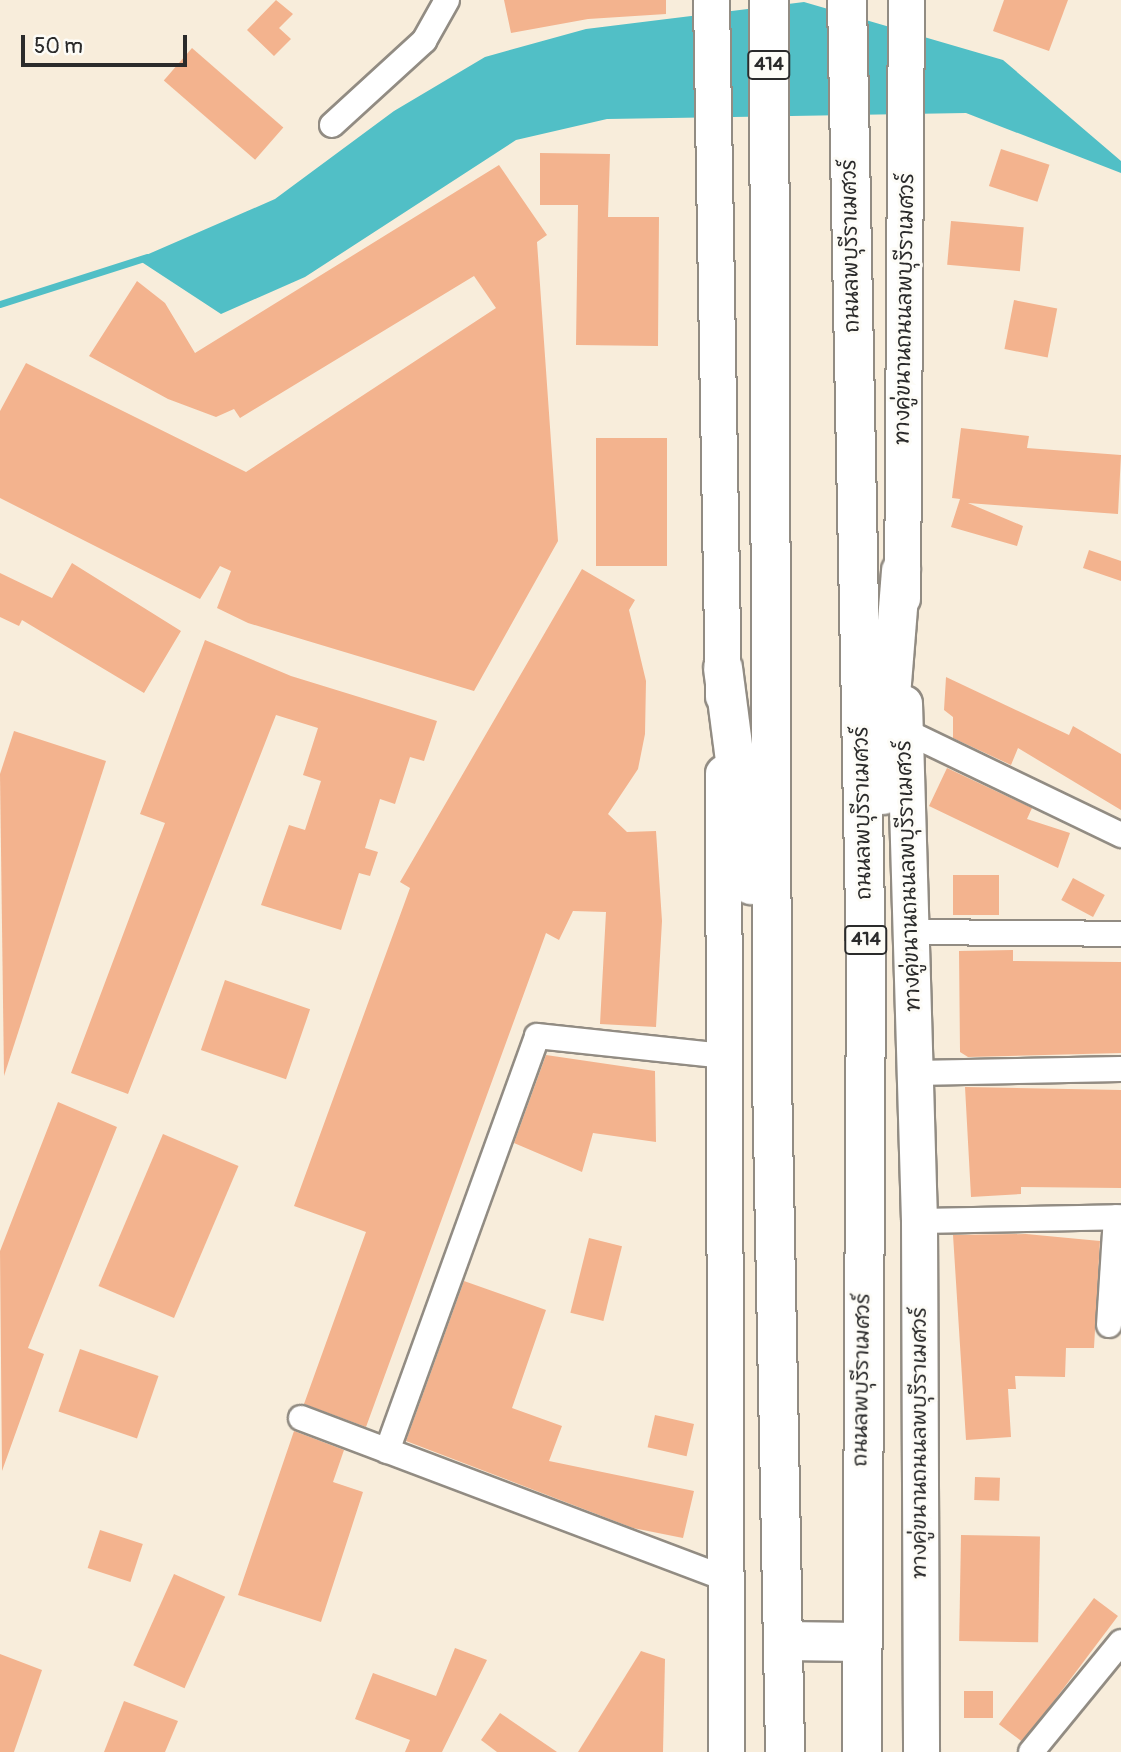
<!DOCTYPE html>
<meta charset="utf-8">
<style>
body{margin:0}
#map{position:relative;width:1121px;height:1752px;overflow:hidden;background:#f8eddb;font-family:Pangolin,"Playpen Sans Thai",sans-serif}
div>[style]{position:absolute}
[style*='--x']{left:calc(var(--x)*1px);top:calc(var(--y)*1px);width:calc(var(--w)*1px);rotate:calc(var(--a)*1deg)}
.water>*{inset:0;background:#51bfc6}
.stream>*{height:7px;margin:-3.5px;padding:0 3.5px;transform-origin:3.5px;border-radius:3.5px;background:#51bfc6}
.building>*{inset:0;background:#f3b38e;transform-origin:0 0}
.roads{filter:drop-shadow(2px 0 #928c83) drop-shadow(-2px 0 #928c83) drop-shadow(0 2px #928c83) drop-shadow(0 -2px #928c83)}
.street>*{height:24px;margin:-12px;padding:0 12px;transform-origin:12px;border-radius:12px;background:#fff}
.secondary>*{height:35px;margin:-17.5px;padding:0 17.5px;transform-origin:17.5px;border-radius:17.5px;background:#fff}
.primary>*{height:38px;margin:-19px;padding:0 19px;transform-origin:19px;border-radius:19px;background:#fff}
span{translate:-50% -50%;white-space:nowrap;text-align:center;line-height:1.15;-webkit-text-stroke:6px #fdfcf7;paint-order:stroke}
.shield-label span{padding:2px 5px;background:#fdfcf7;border:2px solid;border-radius:5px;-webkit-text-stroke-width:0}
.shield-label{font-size:19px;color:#2b2b2b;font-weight:700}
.street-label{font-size:21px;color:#2b2b2b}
.scale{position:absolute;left:21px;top:35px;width:166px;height:32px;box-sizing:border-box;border:4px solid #2b2b2b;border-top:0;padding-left:9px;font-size:21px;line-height:24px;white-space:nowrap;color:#2b2b2b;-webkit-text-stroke:5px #fdfcf7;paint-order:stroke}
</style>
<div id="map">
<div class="water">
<i style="clip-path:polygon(804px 2px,1003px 60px,1121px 161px,1121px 173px,966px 113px,607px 119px,516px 140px,305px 277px,221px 314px,137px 259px,275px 199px,394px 111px,485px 57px,586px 29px)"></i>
</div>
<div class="stream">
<i style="--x:0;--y:304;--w:154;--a:-17.7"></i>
</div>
<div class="building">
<i style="clip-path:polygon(276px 0,293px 14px,279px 28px,291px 39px,274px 56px,247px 30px)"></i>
<i style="clip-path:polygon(504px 0,666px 0,666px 14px,588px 19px,511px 33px)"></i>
<i style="clip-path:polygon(1004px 0,1068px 0,1049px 51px,993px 31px)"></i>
<i style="left:192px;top:48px;width:121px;height:43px;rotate:41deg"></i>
<i style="left:1001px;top:149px;width:51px;height:39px;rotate:18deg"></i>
<i style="clip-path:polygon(540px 153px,610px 154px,608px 217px,659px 217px,658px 346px,576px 345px,578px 205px,540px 205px)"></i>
<i style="clip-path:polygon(499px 165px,547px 235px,537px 242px,558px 541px,474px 691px,248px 623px,217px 608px,231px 571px,220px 566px,200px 599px,0 498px,0 411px,26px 363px,246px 472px,496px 308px,474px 276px,240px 418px,234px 409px,216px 417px,168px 399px,89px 356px,137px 281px,165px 303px,195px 353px)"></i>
<i style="left:951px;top:221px;width:73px;height:44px;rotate:5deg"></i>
<i style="left:1014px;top:300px;width:44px;height:50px;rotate:11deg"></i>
<i style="clip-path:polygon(961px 428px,1029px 436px,1027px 448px,1121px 455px,1118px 514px,968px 503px,1023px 526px,1017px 546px,951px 527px,960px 499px,952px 498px)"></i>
<i style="left:596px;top:438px;width:71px;height:128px"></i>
<i style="clip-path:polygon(1089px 550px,1121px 561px,1121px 581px,1083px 568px)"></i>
<i style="clip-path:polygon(72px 563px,181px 631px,144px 693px,22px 620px,19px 626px,0 617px,0 573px,52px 598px)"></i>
<i style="clip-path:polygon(582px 569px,635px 600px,629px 610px,646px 681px,645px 734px,638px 769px,608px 814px,627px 832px,656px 831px,662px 921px,656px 1027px,600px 1024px,606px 912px,573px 911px,559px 940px,546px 933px,366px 1427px,304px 1404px,366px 1232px,294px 1206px,410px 888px,400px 882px)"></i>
<i style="clip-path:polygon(205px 640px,291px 676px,437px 721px,424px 761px,410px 757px,395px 804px,380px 799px,365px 848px,378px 852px,370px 876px,359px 873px,341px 930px,261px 905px,289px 825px,305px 830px,321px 781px,303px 775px,318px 728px,276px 715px,128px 1094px,71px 1073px,165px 823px,140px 814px)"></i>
<i style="clip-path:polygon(946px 677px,1069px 735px,1073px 726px,1121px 754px,1121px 810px,1018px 748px,1011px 765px,953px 738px,953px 717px,944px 710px)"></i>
<i style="clip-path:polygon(14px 731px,106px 761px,4px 1076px,0 774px)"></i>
<i style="clip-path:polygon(947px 768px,1032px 808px,1027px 819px,1070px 833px,1058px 868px,929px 806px)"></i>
<i style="left:953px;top:875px;width:46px;height:40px"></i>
<i style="left:1073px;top:878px;width:36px;height:25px;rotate:28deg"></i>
<i style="clip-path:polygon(1013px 950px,1013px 961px,1121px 962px,1121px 1053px,968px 1057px,960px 1052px,959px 951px)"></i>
<i style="left:225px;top:980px;width:90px;height:74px;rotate:19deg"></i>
<i style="clip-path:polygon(546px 1055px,655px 1071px,656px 1142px,593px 1133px,582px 1172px,514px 1143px)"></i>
<i style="clip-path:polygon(965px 1087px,1121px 1090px,1121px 1188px,1021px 1187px,1021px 1194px,971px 1197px)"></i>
<i style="clip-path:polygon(58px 1102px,117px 1127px,28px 1348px,44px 1354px,2px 1471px,0 1251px)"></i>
<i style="left:163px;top:1134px;width:82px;height:165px;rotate:23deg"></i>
<i style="clip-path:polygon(1026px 1234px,1100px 1241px,1094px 1348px,1066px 1348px,1065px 1377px,1015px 1376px,1016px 1389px,1008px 1389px,1011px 1437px,966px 1440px,953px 1235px)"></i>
<i style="left:589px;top:1238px;width:34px;height:77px;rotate:14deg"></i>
<i style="clip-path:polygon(464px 1281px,546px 1310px,512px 1408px,562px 1426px,549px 1461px,694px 1491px,683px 1538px,633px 1528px,406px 1441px)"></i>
<i style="left:80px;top:1349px;width:83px;height:66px;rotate:19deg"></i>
<i style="left:655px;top:1415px;width:40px;height:33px;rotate:13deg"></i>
<i style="clip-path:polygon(294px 1431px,344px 1450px,333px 1482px,363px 1492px,321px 1622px,238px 1595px)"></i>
<i style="left:975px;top:1477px;width:25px;height:23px;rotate:2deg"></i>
<i style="left:100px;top:1530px;width:45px;height:40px;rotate:18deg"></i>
<i style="left:961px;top:1535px;width:79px;height:106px;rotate:1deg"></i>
<i style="left:174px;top:1574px;width:56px;height:100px;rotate:24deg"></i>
<i style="left:1094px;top:1598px;width:30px;height:158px;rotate:37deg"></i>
<i style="clip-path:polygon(455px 1648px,487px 1660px,442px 1752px,405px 1752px,410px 1740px,355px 1719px,373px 1673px,436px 1696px)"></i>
<i style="clip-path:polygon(641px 1651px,665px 1659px,663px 1752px,578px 1752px)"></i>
<i style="clip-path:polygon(0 1654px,42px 1670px,14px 1752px,0 1752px)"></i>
<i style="left:993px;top:1691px;width:27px;height:29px;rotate:90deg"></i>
<i style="clip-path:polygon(124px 1701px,178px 1721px,165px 1752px,104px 1752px)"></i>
<i style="clip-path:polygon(500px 1713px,557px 1752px,497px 1752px,481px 1740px)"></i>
</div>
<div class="roads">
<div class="street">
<i style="--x:332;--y:125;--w:125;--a:-42.4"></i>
<i style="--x:424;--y:41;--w:47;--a:-60.7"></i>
<i style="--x:905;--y:731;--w:240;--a:25.7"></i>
<i style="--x:911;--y:932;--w:210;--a:0.5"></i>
<i style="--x:914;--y:1073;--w:207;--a:-1.1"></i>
<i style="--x:919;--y:1221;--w:202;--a:-1.1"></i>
<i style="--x:1109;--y:1325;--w:108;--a:-86.3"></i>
<i style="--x:301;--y:1418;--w:454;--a:20.7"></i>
<i style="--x:387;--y:1451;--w:441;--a:-70.1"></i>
<i style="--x:537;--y:1036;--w:187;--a:6.1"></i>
<i style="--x:1031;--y:1752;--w:142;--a:-50.7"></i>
</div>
<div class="secondary">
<i style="--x:711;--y:0;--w:696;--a:89.01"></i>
<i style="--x:902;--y:598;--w:598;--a:-89.62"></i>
<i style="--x:904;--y:703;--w:518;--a:88.34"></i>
<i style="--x:919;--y:1221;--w:531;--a:89.78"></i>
<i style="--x:723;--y:773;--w:979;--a:89.82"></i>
</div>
<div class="primary">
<i style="--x:769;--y:0;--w:1079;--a:89.84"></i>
<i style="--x:772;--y:1079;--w:673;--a:88.89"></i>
<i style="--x:847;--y:0;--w:961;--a:88.87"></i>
<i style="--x:866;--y:961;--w:791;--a:90.29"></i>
<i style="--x:723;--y:668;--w:219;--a:82.6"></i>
<i style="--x:883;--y:795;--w:225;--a:-85.4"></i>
<i style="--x:785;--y:1641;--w:75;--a:0.8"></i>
</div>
</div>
<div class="shield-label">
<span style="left:769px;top:65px">414</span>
<span style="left:866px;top:940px">414</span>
</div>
<div class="street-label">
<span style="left:851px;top:246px;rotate:-91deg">ถนนลพบุรีราเมศวร์</span>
<span style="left:905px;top:309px;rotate:-89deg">ทางคู่ขนานถนนลพบุรีราเมศวร์</span>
<span style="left:863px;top:813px;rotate:-91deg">ถนนลพบุรีราเมศวร์</span>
<span style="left:909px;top:876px;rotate:-92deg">ทางคู่ขนานถนนลพบุรีราเมศวร์</span>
<span style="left:862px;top:1380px;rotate:-89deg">ถนนลพบุรีราเมศวร์</span>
<span style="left:920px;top:1443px;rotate:-90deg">ทางคู่ขนานถนนลพบุรีราเมศวร์</span>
</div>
<div class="scale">50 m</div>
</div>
